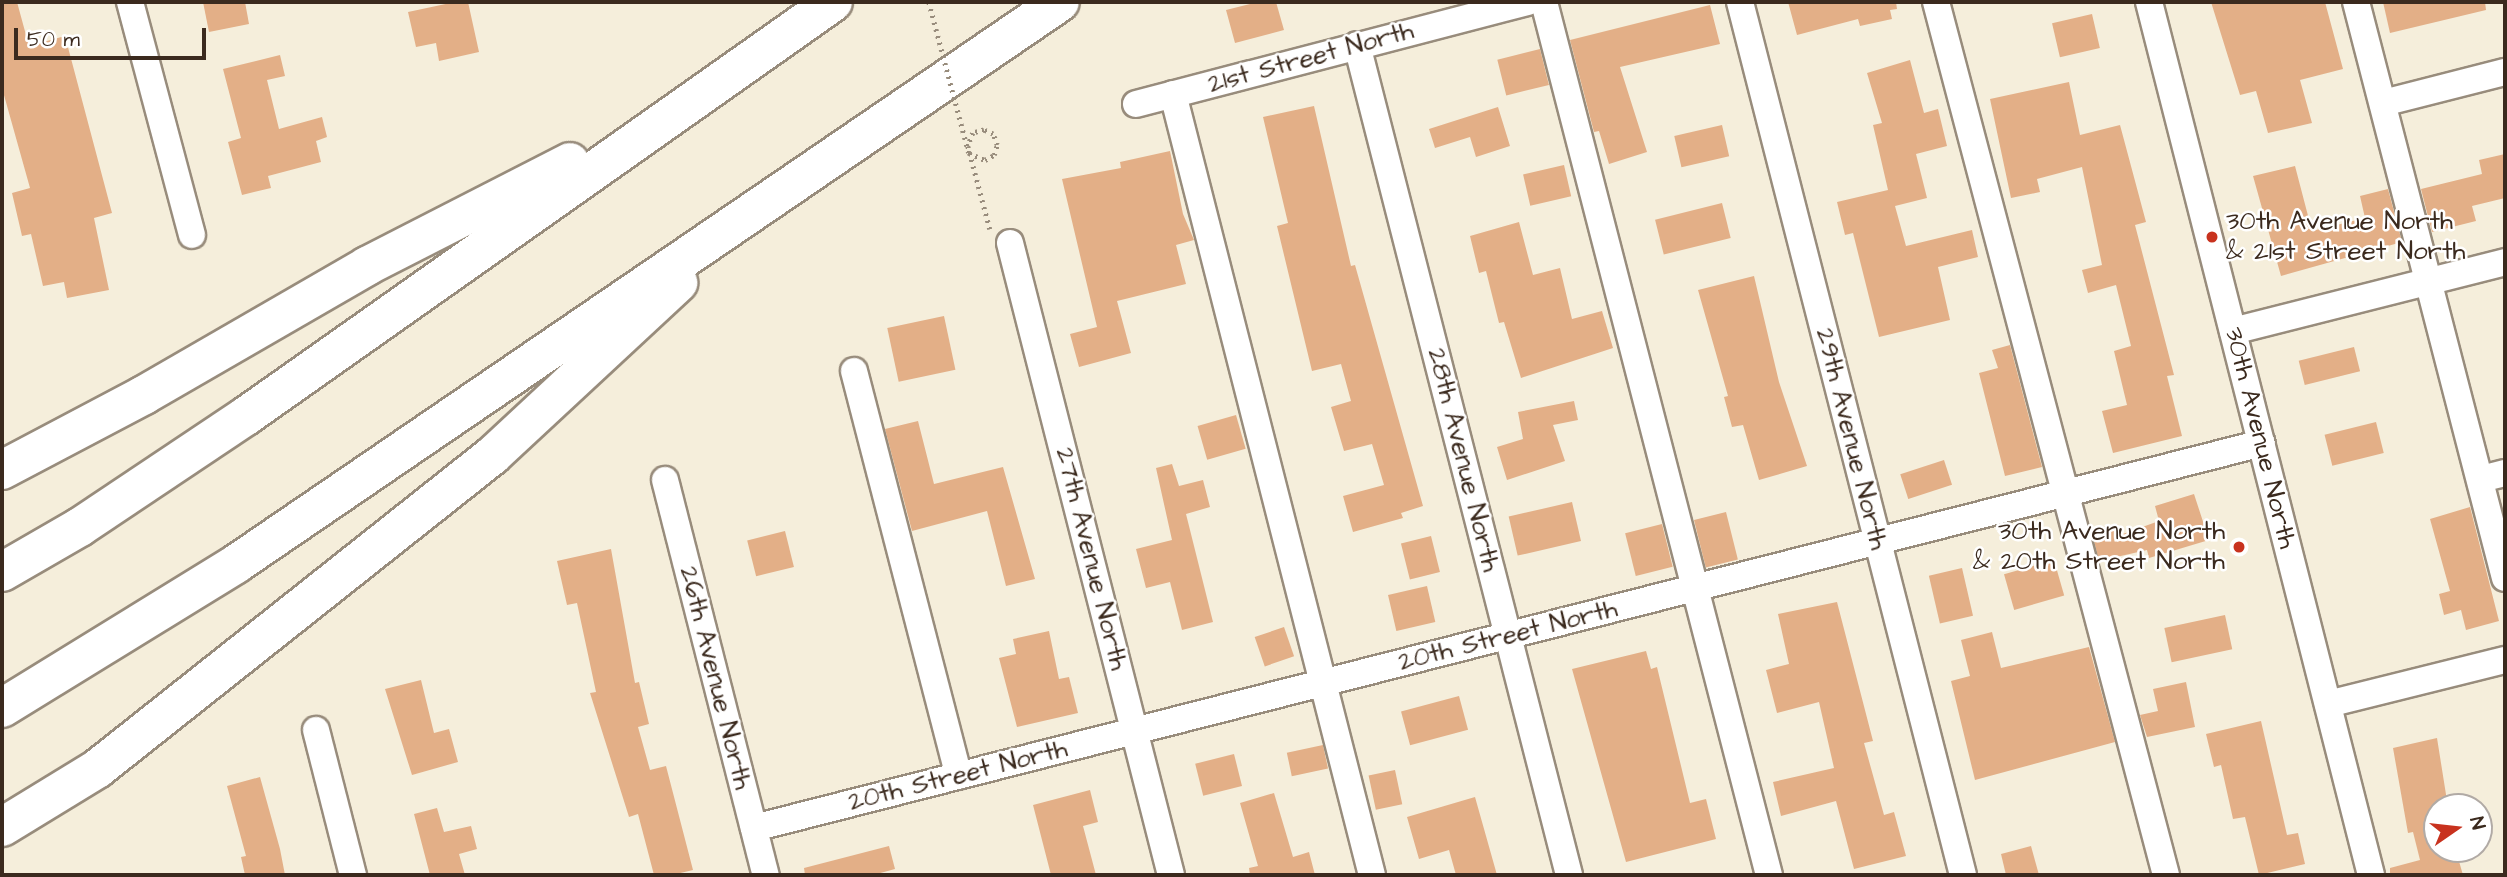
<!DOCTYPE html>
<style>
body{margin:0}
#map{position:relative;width:2507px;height:877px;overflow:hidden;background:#f5eedb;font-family:"Architects Daughter",sans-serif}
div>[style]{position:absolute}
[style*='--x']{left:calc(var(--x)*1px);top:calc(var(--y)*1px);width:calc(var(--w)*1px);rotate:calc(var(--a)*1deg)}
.building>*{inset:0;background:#e3af87;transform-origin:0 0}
.path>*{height:4.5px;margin-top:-2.25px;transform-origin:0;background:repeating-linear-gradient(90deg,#988c7c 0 2px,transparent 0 7px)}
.roads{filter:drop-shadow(2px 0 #988c7c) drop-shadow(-2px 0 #988c7c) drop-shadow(0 2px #988c7c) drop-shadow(0 -2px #988c7c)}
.minor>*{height:26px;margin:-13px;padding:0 13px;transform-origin:13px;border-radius:13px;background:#fff}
.highway>*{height:38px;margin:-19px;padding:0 19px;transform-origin:19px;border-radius:19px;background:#fff}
.path-bridge>*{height:4.5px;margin-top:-2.25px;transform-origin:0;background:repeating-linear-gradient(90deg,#988c7c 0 2px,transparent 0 7px)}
.dots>*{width:19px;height:19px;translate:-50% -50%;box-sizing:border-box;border:4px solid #fff;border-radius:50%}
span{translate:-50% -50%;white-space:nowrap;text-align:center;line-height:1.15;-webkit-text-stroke:5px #fff;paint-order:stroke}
.street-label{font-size:26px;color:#3b2a1e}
.poi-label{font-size:26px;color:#3b2a1e}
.left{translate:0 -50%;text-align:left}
.right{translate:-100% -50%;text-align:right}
.frame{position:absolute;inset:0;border:4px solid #3b2a1e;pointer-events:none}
.north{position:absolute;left:2423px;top:793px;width:70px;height:70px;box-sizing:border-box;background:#fff;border:2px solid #b1aaa5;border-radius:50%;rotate:76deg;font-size:19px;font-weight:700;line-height:28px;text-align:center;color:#3b2a1e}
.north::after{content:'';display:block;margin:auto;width:24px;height:32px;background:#c8321e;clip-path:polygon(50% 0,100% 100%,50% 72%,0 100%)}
.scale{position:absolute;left:14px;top:28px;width:192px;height:32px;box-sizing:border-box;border:4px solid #3b2a1e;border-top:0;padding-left:9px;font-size:21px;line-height:24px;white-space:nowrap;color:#3b2a1e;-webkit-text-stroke:5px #fff;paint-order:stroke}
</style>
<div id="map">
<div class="building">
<i style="clip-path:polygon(2px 2px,17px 2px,29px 46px,65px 36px,112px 213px,94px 218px,109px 290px,67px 298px,64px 282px,43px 286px,31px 234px,22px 236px,12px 193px,30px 188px,2px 88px)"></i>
<i style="clip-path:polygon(203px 2px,245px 2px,249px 24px,209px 32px)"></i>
<i style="clip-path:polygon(455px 2px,468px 2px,479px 52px,439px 61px,436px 43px,416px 47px,408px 12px)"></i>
<i style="clip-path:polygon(1258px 2px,1276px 2px,1284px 30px,1235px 43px,1226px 10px)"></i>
<i style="clip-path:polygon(1788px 2px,1896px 2px,1897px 9px,1890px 10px,1892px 19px,1860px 26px,1858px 19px,1797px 35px)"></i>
<i style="clip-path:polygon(2211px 2px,2325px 2px,2343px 69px,2300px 80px,2312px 123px,2268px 133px,2256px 91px,2240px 95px)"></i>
<i style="clip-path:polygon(2383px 2px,2485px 2px,2486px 10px,2390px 33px)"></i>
<i style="clip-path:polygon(1710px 5px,1720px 44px,1620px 67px,1647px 152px,1609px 164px,1599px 131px,1594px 132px,1570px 40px)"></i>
<i style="left:2092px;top:14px;width:35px;height:41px;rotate:77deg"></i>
<i style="left:1540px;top:49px;width:37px;height:44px;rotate:76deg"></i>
<i style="clip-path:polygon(280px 55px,285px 76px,267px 80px,279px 129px,322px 117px,327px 137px,316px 141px,321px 162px,268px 176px,271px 188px,242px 195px,228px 142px,241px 138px,223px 69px)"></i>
<i style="clip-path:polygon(1910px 60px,1924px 113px,1938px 109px,1947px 146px,1916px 154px,1927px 198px,1895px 206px,1906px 246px,1972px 230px,1978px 257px,1938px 267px,1950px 320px,1879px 337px,1853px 233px,1845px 235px,1837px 202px,1888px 190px,1873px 125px,1882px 123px,1867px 73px)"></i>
<i style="clip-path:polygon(2069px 82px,2080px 135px,2120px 125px,2146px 222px,2135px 225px,2174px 375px,2167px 376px,2182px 436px,2113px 453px,2102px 411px,2127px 405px,2114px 351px,2131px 346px,2116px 285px,2088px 293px,2082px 270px,2102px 265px,2082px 167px,2037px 179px,2040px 192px,2011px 198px,1990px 99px)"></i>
<i style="clip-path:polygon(1314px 106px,1351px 266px,1355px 265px,1423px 506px,1401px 513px,1403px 518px,1353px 532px,1343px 496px,1384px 485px,1372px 444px,1344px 451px,1331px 407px,1351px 401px,1341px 364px,1312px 371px,1277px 226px,1288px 223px,1263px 117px)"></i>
<i style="clip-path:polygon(1498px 107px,1510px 146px,1476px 157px,1470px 137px,1435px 148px,1429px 129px)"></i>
<i style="left:1722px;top:125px;width:32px;height:49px;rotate:77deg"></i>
<i style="clip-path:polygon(1170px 151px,1183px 214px,1194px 240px,1176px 245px,1186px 284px,1117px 301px,1131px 353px,1079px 367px,1070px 334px,1097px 327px,1062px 179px,1121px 168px,1120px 162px)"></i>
<i style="clip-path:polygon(2505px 154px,2505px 198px,2472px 206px,2476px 221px,2432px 232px,2421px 189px,2482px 174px,2479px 160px)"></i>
<i style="left:1564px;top:165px;width:32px;height:42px;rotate:77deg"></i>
<i style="clip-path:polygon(2295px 166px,2312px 231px,2365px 218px,2360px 196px,2388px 189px,2402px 242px,2281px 276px,2253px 176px)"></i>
<i style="left:1722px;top:203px;width:36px;height:69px;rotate:76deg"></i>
<i style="clip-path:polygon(1519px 222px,1533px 275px,1560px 268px,1572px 319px,1602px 311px,1613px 348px,1521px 378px,1504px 322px,1499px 323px,1486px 271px,1479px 273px,1470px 236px)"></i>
<i style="clip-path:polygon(1754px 276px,1779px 382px,1807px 466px,1759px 480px,1743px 425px,1732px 427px,1724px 397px,1728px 396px,1698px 290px)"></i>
<i style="left:944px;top:316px;width:55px;height:58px;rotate:78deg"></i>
<i style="clip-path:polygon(2010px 345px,2042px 467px,2005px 476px,1979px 373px,1998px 368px,1992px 350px)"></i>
<i style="left:2354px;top:347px;width:25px;height:57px;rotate:76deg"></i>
<i style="clip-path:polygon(1574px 401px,1578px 420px,1553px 425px,1565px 461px,1507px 480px,1497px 447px,1523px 439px,1518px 412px)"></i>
<i style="left:1236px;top:415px;width:35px;height:40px;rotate:74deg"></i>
<i style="clip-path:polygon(918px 421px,934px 484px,1003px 467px,1035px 579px,1006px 586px,987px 511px,912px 531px,885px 429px)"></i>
<i style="left:2376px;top:422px;width:32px;height:53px;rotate:76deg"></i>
<i style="left:1944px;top:460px;width:26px;height:46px;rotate:72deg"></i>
<i style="clip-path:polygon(1172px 464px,1179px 486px,1203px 480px,1210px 507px,1186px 514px,1213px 622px,1182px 630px,1170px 582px,1146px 588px,1136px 549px,1172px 540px,1156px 468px)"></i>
<i style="clip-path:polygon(2194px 494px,2209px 540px,2149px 558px,2147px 550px,2099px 561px,2091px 529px,2118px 524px,2120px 535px,2159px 521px,2155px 506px)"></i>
<i style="left:1572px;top:502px;width:40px;height:65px;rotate:77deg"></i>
<i style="clip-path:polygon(2470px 507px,2499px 621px,2466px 630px,2461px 610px,2444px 615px,2439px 594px,2450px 591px,2430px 519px)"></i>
<i style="left:1726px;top:512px;width:49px;height:33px;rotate:76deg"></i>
<i style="left:1662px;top:524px;width:44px;height:38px;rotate:76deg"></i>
<i style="left:785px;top:531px;width:37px;height:39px;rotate:76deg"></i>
<i style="left:1431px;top:536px;width:37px;height:31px;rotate:76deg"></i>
<i style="clip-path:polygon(611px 549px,635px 683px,639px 682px,649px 724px,638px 727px,650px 770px,666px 766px,693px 870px,672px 875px,654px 875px,638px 814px,629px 817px,590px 693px,596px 692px,577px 603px,567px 605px,557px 561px)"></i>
<i style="left:2054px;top:560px;width:37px;height:52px;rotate:74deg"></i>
<i style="left:1962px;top:568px;width:49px;height:34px;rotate:77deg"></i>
<i style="left:1427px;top:586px;width:37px;height:40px;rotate:77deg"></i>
<i style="clip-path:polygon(1837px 602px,1873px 741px,1864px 743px,1884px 815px,1894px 812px,1906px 856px,1854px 869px,1836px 801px,1781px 816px,1773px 782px,1834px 768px,1819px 702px,1777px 713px,1766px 670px,1789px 664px,1778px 614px)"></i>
<i style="left:2225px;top:615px;width:35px;height:62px;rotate:78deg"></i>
<i style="left:1284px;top:627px;width:31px;height:31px;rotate:71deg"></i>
<i style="clip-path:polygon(1049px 631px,1059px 679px,1069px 677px,1078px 713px,1017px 727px,999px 658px,1016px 654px,1013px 639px)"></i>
<i style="clip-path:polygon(1992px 632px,2001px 668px,2089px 647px,2115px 742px,1975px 780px,1951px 681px,1970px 676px,1961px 640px)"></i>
<i style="clip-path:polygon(1646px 651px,1651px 669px,1657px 667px,1690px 803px,1706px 799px,1716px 839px,1626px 862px,1572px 669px)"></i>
<i style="clip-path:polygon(421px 680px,434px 733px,449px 729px,458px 762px,412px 775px,385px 689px)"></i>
<i style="clip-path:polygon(2186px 682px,2195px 727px,2147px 737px,2140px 715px,2158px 711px,2153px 689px)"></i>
<i style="left:1459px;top:696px;width:35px;height:60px;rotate:75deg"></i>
<i style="clip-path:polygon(2261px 721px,2287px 835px,2298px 833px,2305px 864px,2259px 875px,2245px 817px,2233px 819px,2221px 765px,2214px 767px,2206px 734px)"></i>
<i style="clip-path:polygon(2437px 738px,2448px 807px,2437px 807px,2437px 856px,2456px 851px,2463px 875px,2390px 875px,2390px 868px,2420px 860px,2413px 832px,2408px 833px,2393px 748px)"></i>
<i style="left:1323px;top:745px;width:24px;height:37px;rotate:78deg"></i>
<i style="left:1234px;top:754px;width:33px;height:40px;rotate:76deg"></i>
<i style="left:1395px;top:770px;width:35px;height:27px;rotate:78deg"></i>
<i style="clip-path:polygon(260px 777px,280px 849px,285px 875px,245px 875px,241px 857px,246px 856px,227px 786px)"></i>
<i style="clip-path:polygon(1090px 790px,1098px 822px,1083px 826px,1096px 875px,1051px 875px,1033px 805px)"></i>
<i style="clip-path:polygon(1274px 793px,1293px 857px,1309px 852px,1315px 875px,1250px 875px,1249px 868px,1258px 866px,1240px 803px)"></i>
<i style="clip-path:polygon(1475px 797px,1497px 875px,1456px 875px,1449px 850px,1419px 859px,1407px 817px)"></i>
<i style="clip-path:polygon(437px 808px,444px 832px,471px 826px,477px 849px,459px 854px,465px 875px,430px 875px,414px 814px)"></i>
<i style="clip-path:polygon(889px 846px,895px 869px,873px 875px,805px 875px,804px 868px)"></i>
<i style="clip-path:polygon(2031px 846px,2039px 875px,2006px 875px,2001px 854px)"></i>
</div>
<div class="path">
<i style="--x:968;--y:146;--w:86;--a:75.2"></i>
</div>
<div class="roads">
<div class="minor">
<i style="--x:130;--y:2;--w:241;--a:75.1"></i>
<i style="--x:1544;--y:2;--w:902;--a:75.55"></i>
<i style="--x:1740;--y:2;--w:901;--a:75.67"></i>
<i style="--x:1936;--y:2;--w:903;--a:75.24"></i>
<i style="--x:2149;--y:2;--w:901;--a:75.73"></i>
<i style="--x:2356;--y:2;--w:595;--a:75.5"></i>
<i style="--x:1357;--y:45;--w:857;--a:75.67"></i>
<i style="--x:1173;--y:94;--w:806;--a:75.71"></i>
<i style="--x:2383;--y:103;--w:126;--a:-14.3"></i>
<i style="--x:1136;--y:104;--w:405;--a:-14.6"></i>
<i style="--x:1010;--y:243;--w:652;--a:75.71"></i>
<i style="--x:2233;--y:331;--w:281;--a:-14.2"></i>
<i style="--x:854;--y:371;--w:418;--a:75.5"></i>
<i style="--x:2481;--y:479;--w:25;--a:-14"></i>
<i style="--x:665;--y:480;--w:408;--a:75.7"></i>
<i style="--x:2328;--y:704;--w:182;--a:-14"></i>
<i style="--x:316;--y:730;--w:150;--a:75.7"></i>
<i style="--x:754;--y:828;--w:1556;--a:-14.32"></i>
</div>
<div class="highway">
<i style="--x:2;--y:470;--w:161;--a:-27.8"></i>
<i style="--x:144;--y:395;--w:258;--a:-30"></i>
<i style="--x:367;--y:266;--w:228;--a:-27.1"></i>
<i style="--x:2;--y:572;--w:90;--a:-30"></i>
<i style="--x:80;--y:527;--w:200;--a:-33.8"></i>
<i style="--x:246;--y:416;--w:718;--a:-35.19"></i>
<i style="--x:2;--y:708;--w:275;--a:-31.6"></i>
<i style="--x:236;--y:564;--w:997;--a:-34.3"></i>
<i style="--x:2;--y:827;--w:111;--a:-31.4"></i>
<i style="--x:97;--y:769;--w:505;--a:-38.41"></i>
<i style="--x:493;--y:455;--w:253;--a:-42.9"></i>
</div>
</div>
<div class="path-bridge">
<i style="--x:929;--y:2;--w:156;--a:75.2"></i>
<i style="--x:969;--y:153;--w:17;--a:24"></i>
<i style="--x:985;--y:160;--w:10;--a:-29"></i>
<i style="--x:994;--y:155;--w:10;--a:-73"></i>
<i style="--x:997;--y:145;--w:12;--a:-110"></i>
<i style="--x:993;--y:134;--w:10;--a:-156"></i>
<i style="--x:984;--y:130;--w:11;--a:165"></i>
<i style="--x:973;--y:133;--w:14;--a:111"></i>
</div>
<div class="dots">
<i style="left:2212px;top:237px;background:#c8321e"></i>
<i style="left:2239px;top:547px;background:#c8321e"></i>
</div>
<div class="street-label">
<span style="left:1311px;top:58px;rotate:-15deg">21st Street North</span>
<span style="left:2260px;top:438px;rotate:76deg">30th Avenue North</span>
<span style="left:1851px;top:439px;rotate:76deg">29th Avenue North</span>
<span style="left:1463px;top:460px;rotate:76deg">28th Avenue North</span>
<span style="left:1091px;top:559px;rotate:76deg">27th Avenue North</span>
<span style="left:1508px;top:636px;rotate:-14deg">20th Street North</span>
<span style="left:715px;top:678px;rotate:76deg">26th Avenue North</span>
<span style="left:958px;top:776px;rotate:-14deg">20th Street North</span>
</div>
<div class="poi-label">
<span class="left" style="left:2226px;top:237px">30th Avenue North<br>&amp; 21st Street North</span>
<span class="right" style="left:2225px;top:547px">30th Avenue North<br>&amp; 20th Street North</span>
</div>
<div class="frame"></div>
<div class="north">N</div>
<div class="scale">50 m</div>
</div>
